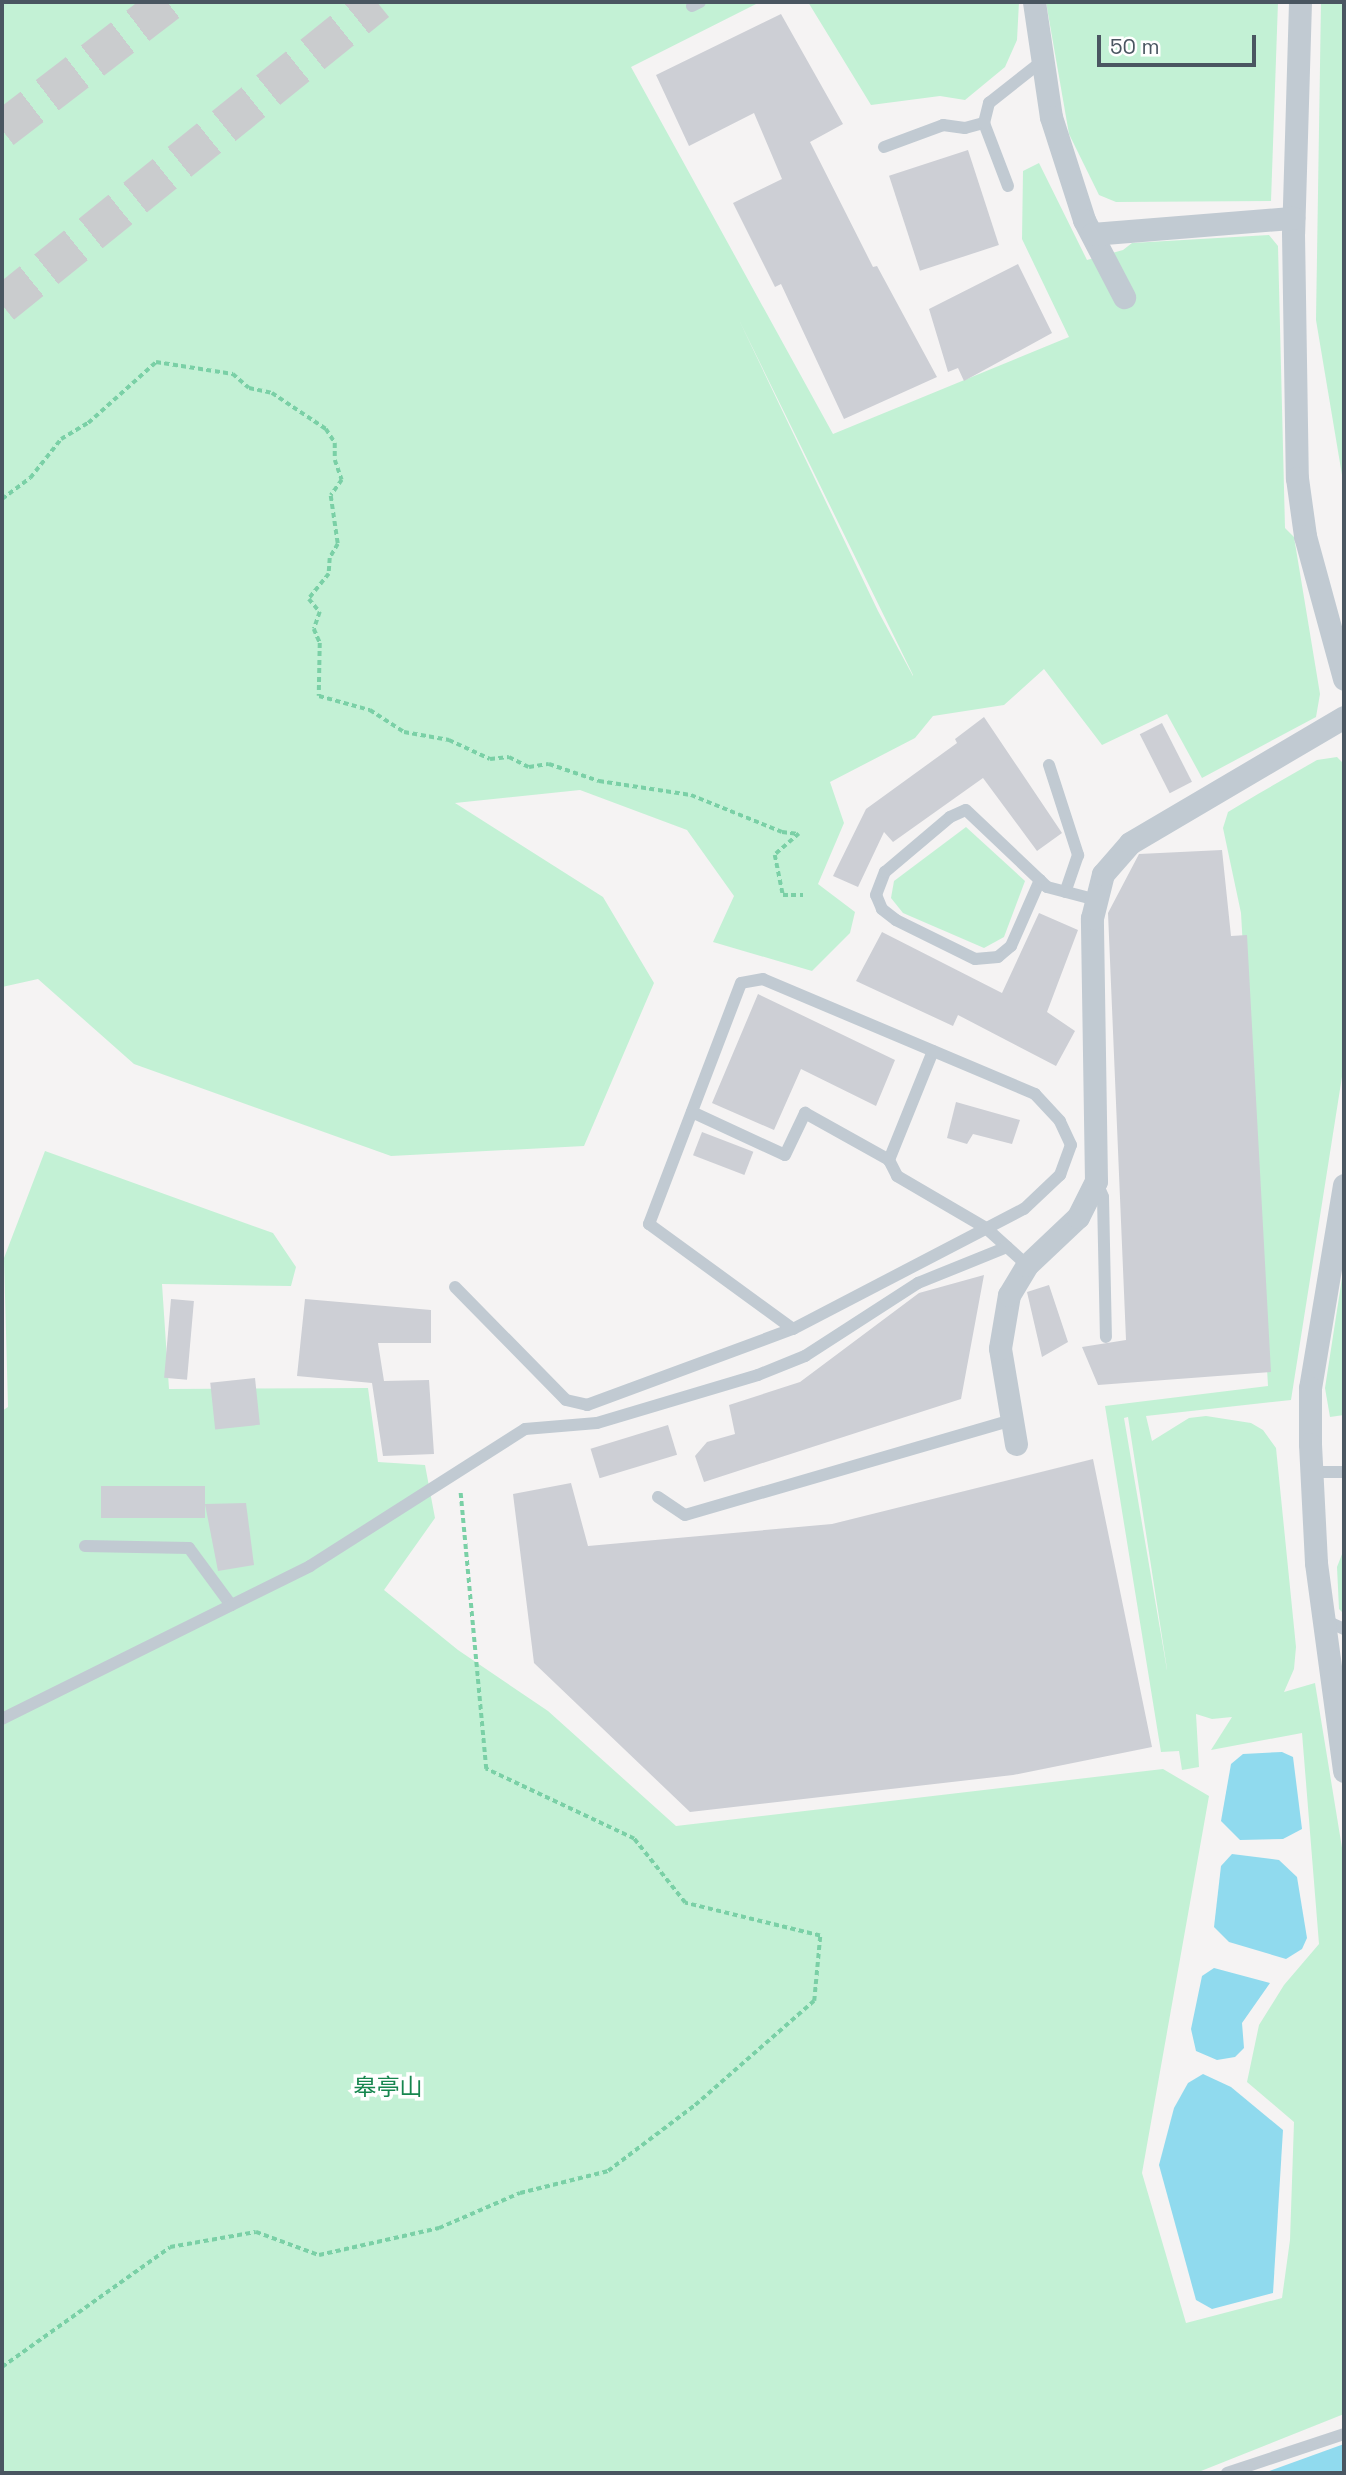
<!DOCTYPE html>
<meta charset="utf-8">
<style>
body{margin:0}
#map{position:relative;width:1346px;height:2475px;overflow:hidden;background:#f5f3f3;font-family:"Space Grotesk","Noto Sans SC",sans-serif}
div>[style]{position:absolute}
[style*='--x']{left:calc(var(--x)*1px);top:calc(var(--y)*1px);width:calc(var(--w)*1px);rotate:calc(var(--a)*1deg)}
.green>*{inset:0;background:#c3f1d5}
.water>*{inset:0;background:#90daee}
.building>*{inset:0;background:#cdcfd5;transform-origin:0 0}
.trunk-tunnel>*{height:38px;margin-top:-19px;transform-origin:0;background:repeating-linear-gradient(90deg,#caccce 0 38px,transparent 0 57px)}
.path>*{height:3.5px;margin-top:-1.75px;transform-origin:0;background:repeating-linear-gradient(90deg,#7ad0a6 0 5px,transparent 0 8.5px)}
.service>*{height:12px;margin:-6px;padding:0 6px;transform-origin:6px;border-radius:6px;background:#c1cad2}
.minor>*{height:23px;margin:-11.5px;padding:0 11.5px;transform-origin:11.5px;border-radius:11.5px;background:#c1cad2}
span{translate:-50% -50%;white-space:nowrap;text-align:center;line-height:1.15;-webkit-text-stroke:7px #fff;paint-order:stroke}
.park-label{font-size:23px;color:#17864f}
.frame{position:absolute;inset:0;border:4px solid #4a5661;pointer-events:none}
.scale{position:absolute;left:1097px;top:35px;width:159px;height:32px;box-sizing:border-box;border:4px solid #4a5661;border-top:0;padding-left:9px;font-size:21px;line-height:24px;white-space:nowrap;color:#4a5661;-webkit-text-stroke:5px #fff;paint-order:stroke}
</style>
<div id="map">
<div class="green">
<i style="clip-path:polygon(evenodd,2px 2px,760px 2px,631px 67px,833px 434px,1069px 337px,1022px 239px,1023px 171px,1039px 163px,1087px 260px,1123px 250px,1132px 243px,1269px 235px,1278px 246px,1285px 528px,1294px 537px,1320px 694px,1316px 717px,1202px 778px,1167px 714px,1102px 745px,1044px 669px,1004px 705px,933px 716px,915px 738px,830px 782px,844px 823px,818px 884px,855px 912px,850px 933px,812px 971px,713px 942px,734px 896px,687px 830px,580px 790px,455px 803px,603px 897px,654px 983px,584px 1146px,391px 1156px,134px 1064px,38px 979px,2px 987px,2px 2px,739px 320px,913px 675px,913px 676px,878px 611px,739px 320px)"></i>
<i style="clip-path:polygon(808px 2px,1019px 2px,1017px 40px,1005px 67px,965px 100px,940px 96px,871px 105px)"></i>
<i style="clip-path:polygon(1046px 2px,1278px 2px,1271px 201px,1116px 202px,1099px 195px,1069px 134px)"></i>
<i style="clip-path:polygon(1321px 2px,1344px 2px,1344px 487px,1316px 320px)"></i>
<i style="clip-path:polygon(evenodd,1337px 757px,1344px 764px,1344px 1064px,1291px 1400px,1146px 1416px,1152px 1441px,1189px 1418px,1206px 1416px,1251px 1423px,1263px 1430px,1276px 1448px,1296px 1647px,1294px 1669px,1284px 1692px,1315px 1683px,1344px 1860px,1344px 2414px,1196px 2473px,2px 2473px,2px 1411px,8px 1407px,4px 1258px,45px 1151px,273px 1233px,296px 1267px,291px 1286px,162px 1284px,169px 1389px,368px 1388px,378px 1462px,425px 1465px,435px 1518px,384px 1590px,458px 1650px,548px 1711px,676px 1826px,1163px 1769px,1209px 1796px,1142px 2173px,1186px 2323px,1282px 2298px,1290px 2240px,1294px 2122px,1247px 2082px,1259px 2025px,1284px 1985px,1319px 1944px,1302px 1733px,1211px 1750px,1232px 1717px,1212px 1719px,1196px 1714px,1199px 1767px,1182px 1770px,1179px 1751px,1161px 1752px,1105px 1406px,1268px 1386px,1241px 913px,1223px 828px,1228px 812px,1258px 794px,1317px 760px,1337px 757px,1128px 1417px,1167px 1669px,1167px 1670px,1124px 1418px,1128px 1417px)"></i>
<i style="clip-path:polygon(966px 827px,1025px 881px,1004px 937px,984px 948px,903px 913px,891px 898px,894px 881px)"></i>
<i style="clip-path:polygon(1344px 1265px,1344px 1415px,1330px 1417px,1325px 1388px)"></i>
<i style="clip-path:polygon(1344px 1549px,1344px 1614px,1339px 1609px,1337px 1567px)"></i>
</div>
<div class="water">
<i style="clip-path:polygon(1282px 1752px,1293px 1757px,1302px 1829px,1283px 1839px,1240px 1840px,1221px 1821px,1231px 1764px,1243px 1754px)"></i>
<i style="clip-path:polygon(1232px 1854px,1279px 1860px,1297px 1877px,1307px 1938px,1302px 1949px,1286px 1959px,1229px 1942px,1214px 1927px,1221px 1866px)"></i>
<i style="clip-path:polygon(1214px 1968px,1270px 1983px,1242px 2023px,1244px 2048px,1235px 2057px,1217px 2060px,1196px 2051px,1191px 2029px,1202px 1976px)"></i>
<i style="clip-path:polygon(1203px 2074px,1231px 2087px,1283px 2130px,1273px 2293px,1212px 2309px,1196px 2300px,1159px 2165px,1174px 2108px,1188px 2083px)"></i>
<i style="clip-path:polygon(1344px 2444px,1344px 2473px,1264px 2473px)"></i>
</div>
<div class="building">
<i style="clip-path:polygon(781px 14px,843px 124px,810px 142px,873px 267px,877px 266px,937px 377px,844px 419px,781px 284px,775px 287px,733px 203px,782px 179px,754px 113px,689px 146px,656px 75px)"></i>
<i style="left:968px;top:150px;width:100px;height:83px;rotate:72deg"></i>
<i style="clip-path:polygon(1018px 264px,1052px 333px,964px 381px,958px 368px,948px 372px,929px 309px)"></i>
<i style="clip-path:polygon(984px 717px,1062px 833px,1037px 851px,983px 778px,893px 842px,884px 832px,858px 887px,833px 876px,866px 809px,957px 743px,955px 739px)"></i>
<i style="left:1162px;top:723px;width:66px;height:25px;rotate:63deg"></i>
<i style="clip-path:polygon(1222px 850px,1231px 936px,1247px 935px,1271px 1372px,1098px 1385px,1082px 1347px,1126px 1340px,1108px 913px,1139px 854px)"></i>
<i style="clip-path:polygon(1039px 913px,1078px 930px,1047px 1012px,1075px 1031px,1056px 1066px,958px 1015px,953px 1026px,856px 981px,882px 932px,1002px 993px)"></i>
<i style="clip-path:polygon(758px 994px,895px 1060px,876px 1106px,801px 1069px,774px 1130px,712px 1103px)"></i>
<i style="clip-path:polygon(956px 1102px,1020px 1120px,1012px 1144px,973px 1134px,967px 1144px,947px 1138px)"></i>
<i style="left:702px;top:1132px;width:55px;height:25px;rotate:21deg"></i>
<i style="clip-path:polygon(984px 1275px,961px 1399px,704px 1482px,695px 1456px,707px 1442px,735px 1434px,729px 1405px,800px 1382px,919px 1293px)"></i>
<i style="clip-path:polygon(1049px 1285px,1068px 1342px,1042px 1357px,1027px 1292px)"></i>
<i style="left:171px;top:1299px;width:23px;height:79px;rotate:5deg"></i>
<i style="clip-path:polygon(305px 1299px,431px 1310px,431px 1343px,378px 1343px,384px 1381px,429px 1380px,434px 1454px,383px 1456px,372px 1383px,297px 1376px)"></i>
<i style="left:255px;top:1378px;width:47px;height:45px;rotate:84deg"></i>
<i style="left:668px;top:1425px;width:31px;height:81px;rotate:73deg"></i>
<i style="clip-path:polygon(1093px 1459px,1152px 1747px,1013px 1775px,690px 1812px,534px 1663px,513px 1494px,571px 1483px,588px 1546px,832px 1524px)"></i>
<i style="left:205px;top:1486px;width:32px;height:104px;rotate:90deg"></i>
<i style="clip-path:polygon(246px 1503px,254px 1565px,218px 1571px,205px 1504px)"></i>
</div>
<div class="trunk-tunnel">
<i style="--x:2;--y:130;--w:210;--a:-37.5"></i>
<i style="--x:2;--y:305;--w:482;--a:-38.9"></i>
</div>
<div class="path">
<i style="--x:2;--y:499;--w:35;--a:-37"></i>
<i style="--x:30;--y:478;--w:50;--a:-51.5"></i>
<i style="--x:61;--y:439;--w:31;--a:-31"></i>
<i style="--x:88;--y:423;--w:91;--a:-41.9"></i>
<i style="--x:156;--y:362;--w:78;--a:8.9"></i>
<i style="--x:233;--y:374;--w:21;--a:41"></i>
<i style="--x:249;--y:388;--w:24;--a:12"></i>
<i style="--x:272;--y:393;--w:65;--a:33.7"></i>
<i style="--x:326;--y:429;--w:17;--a:57"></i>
<i style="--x:335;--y:443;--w:17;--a:90"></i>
<i style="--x:335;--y:460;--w:21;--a:71"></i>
<i style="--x:342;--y:480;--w:19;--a:125"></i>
<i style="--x:331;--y:496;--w:49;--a:81.7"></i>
<i style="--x:338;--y:544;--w:16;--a:120"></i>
<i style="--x:330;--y:558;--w:16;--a:94"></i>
<i style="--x:329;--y:574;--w:32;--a:129"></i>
<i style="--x:309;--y:599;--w:17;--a:50"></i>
<i style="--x:320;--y:612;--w:18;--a:109"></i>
<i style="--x:314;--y:629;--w:15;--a:67"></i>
<i style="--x:320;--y:643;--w:53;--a:91.1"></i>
<i style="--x:319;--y:696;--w:53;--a:15.4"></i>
<i style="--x:370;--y:710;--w:40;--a:32.9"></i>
<i style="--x:404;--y:732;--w:46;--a:10.1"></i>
<i style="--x:449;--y:740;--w:45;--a:24.9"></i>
<i style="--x:490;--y:759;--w:19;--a:-6"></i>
<i style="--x:509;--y:757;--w:22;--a:27"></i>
<i style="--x:529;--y:767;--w:20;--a:-9"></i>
<i style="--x:549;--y:764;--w:53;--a:18.8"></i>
<i style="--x:599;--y:781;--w:93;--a:8.7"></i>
<i style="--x:691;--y:795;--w:98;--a:22.1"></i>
<i style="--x:782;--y:832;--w:17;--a:7"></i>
<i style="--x:799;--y:834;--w:32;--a:139"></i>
<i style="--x:775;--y:855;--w:41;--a:78.7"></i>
<i style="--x:783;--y:895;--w:20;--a:0"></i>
<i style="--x:2;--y:2367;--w:206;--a:-35.5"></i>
<i style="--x:170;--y:2247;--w:87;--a:-9.9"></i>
<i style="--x:256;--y:2232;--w:67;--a:20.1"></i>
<i style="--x:319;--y:2255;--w:123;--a:-12.7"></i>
<i style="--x:439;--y:2228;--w:88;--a:-23.4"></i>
<i style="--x:520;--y:2193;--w:91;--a:-14"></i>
<i style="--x:608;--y:2171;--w:109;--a:-37.2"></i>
<i style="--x:695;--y:2105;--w:158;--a:-41.2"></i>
<i style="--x:814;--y:2001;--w:65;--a:-84.7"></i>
<i style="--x:820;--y:1936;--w:139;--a:-166.3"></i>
<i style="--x:685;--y:1903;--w:82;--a:-128.6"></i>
<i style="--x:634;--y:1839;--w:164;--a:-154.7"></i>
<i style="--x:486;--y:1769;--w:279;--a:-95.3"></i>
</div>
<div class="service">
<i style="--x:692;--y:6;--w:9;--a:-27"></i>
<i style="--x:884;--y:147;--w:63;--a:-20.4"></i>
<i style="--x:943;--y:125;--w:22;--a:8"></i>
<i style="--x:965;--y:128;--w:20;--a:-15"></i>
<i style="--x:1008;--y:186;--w:67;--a:-110.9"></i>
<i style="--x:984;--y:123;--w:21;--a:-76"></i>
<i style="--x:989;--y:103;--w:66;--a:-38.3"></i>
<i style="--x:1049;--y:765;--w:95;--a:72.1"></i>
<i style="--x:1078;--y:855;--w:39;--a:109"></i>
<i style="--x:1040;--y:880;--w:72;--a:113.7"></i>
<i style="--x:1011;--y:946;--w:17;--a:140"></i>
<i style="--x:998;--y:957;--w:23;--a:175"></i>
<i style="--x:975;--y:959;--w:88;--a:-153.7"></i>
<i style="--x:896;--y:920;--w:18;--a:-142"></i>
<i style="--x:882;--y:909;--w:15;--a:-113"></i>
<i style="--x:876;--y:895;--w:25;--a:-69"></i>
<i style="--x:885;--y:872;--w:85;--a:-40.2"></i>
<i style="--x:950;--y:817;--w:17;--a:-24"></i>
<i style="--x:966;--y:810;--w:112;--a:43.5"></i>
<i style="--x:1047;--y:887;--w:52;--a:14.6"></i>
<i style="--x:933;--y:1051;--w:118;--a:112"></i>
<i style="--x:889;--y:1160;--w:18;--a:63"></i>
<i style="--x:897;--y:1176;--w:103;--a:30.3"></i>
<i style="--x:986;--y:1228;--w:55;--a:42.1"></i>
<i style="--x:692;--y:1112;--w:102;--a:24.8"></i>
<i style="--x:785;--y:1155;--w:47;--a:-64.5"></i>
<i style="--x:805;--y:1113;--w:96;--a:29.2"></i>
<i style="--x:1096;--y:1181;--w:17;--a:66"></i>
<i style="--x:1103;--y:1197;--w:140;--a:88.8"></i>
<i style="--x:455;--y:1287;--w:158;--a:45.5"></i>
<i style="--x:566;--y:1400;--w:22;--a:13"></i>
<i style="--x:587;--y:1405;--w:220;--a:-20.3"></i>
<i style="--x:793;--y:1329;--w:260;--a:-27.5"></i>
<i style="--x:1024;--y:1209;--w:50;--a:-43.4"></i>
<i style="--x:1060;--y:1175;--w:32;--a:-70"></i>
<i style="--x:1071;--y:1145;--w:26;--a:-115"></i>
<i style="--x:1060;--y:1121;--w:37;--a:-133"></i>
<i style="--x:1035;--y:1094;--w:295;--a:-157.1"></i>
<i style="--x:763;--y:979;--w:22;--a:170"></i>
<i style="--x:741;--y:983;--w:258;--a:110.9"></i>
<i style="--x:649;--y:1224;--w:178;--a:36.1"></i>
<i style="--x:1311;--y:1472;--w:33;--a:0"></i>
<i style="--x:658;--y:1497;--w:32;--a:34"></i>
<i style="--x:685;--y:1515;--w:341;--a:-16.2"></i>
<i style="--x:85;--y:1546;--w:104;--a:1.1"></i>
<i style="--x:189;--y:1548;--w:71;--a:53.6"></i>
<i style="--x:1324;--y:1620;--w:22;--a:24"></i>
<i style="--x:2;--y:1719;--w:344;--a:-26.4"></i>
<i style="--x:310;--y:1566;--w:255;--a:-32.5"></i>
<i style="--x:525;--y:1429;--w:72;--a:-4.8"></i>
<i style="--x:597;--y:1423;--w:168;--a:-16.6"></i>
<i style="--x:758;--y:1375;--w:51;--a:-22"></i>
<i style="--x:805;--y:1356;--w:135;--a:-32.9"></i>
<i style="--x:918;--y:1283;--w:96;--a:-22"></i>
<i style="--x:1227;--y:2473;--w:123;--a:-18.4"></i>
</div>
<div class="minor">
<i style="--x:1034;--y:2;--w:116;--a:81.6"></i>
<i style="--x:1051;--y:117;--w:108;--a:72.2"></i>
<i style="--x:1084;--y:220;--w:87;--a:62.5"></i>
<i style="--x:1300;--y:2;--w:231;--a:91.7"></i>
<i style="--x:1293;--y:233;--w:245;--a:89.1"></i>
<i style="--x:1297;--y:478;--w:59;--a:82.1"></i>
<i style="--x:1305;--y:536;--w:148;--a:74.7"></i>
<i style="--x:1092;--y:234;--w:202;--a:-4.6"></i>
<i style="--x:1344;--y:1185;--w:206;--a:99.5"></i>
<i style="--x:1310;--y:1388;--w:56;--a:90"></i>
<i style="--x:1310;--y:1444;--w:119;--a:87.1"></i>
<i style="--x:1316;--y:1563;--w:210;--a:82.3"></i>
<i style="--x:1016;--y:1444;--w:97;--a:-99.5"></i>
<i style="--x:1000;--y:1348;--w:54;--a:-80.4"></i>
<i style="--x:1009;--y:1295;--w:35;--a:-59"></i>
<i style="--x:1027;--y:1265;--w:70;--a:-43.3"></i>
<i style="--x:1078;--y:1217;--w:40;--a:-63.4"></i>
<i style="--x:1096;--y:1181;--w:263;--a:-90.9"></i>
<i style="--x:1092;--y:918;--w:45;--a:-76"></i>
<i style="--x:1103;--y:874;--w:41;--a:-48.9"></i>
<i style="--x:1130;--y:843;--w:248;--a:-30.5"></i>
</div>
<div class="park-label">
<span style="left:388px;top:2087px">皋亭山</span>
</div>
<div class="frame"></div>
<div class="scale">50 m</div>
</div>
